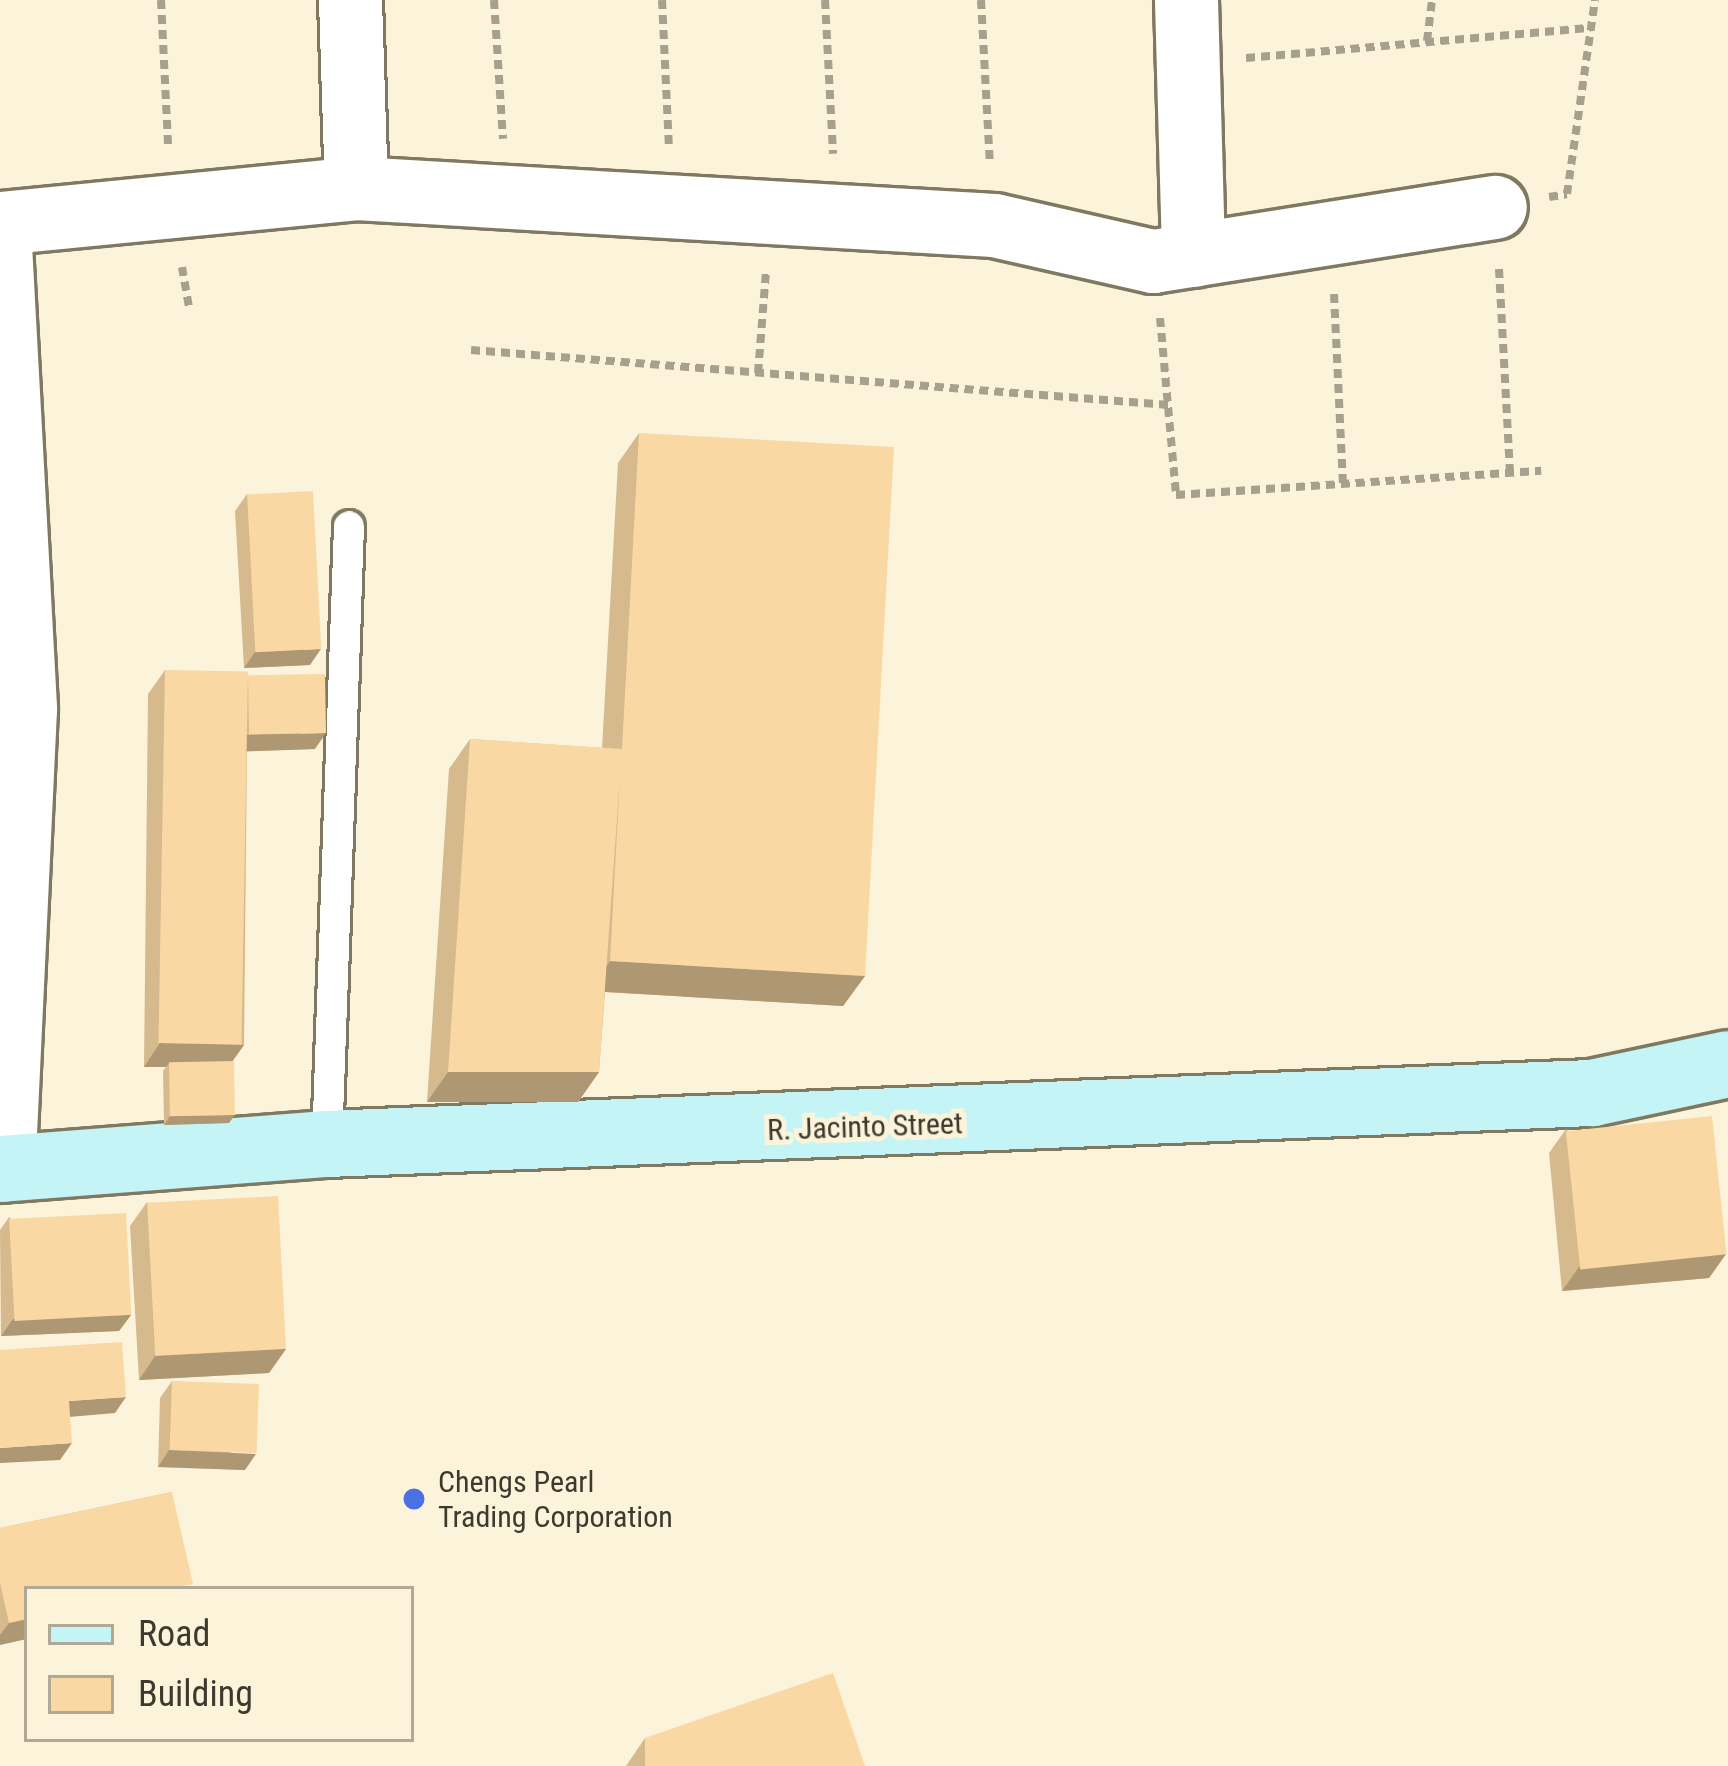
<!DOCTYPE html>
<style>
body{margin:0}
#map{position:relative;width:1728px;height:1766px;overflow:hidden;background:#fbf4da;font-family:"Roboto Condensed",sans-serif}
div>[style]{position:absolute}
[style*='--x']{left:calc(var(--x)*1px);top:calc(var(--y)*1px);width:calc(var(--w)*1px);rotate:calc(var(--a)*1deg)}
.path>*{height:8px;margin-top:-4px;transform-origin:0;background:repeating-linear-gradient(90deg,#a6a18e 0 9px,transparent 0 15px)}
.roads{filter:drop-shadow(3px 0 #7f7961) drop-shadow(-3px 0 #7f7961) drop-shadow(0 3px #7f7961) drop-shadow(0 -3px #7f7961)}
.lane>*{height:30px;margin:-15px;padding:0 15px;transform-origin:15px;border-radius:15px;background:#fff}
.street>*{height:63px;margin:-31.5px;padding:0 31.5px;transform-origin:31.5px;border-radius:31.5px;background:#fff}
.secondary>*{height:66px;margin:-33px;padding:0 33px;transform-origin:33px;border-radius:33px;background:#c5f4f6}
.wall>*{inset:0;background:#d6ba8d}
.shaded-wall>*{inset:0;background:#ae9773}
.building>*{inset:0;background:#f9d8a4;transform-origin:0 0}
.dots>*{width:33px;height:33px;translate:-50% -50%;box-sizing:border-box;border:6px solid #fbf4da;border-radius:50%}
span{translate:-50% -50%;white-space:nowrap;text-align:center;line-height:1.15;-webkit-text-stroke:10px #fbf4da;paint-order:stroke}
.street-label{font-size:30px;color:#3c392f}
.poi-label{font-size:30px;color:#3c392f}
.left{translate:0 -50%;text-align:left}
.legend{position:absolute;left:24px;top:1586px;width:390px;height:156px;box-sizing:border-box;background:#fbf4da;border:3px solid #afa996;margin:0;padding:15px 21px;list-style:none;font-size:36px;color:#3c392f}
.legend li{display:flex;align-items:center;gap:24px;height:60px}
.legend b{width:60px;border:3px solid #afa996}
</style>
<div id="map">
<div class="path">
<i style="--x:161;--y:0;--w:145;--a:87.2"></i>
<i style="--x:494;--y:0;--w:139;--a:86.3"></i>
<i style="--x:662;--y:0;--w:146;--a:87.3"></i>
<i style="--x:825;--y:0;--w:154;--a:87"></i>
<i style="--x:981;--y:0;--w:164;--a:86.9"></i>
<i style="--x:1427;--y:41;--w:41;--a:-83"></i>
<i style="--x:1246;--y:58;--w:346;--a:-5"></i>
<i style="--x:1549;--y:197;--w:18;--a:-9"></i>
<i style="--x:1567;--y:194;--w:196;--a:-81.8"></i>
<i style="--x:182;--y:267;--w:41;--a:80.1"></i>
<i style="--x:1499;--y:269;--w:205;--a:86.9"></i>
<i style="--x:1334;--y:294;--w:190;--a:87.3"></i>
<i style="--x:1160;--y:318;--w:178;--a:84.8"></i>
<i style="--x:1176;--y:495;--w:366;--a:-3.8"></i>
<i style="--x:471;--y:350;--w:700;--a:4.51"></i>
<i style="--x:758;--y:373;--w:101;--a:-85.5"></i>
</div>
<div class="roads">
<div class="lane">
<i style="--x:327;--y:1144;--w:618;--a:-87.96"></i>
</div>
<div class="street">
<i style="--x:350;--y:0;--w:188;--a:88.2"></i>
<i style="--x:1186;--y:0;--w:255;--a:88.4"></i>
<i style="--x:0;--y:223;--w:358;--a:-5.6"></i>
<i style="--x:356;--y:188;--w:639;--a:3.32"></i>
<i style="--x:994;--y:225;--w:163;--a:12.8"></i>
<i style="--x:1153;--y:261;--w:346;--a:-9"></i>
<i style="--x:0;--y:245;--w:465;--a:86.9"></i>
<i style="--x:25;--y:709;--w:461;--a:92.7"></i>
</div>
<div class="secondary">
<i style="--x:0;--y:1169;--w:328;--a:-4.4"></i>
<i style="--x:327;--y:1144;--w:1266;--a:-2.31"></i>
<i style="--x:1592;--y:1093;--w:139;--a:-12"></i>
</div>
</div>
<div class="wall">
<i style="clip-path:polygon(639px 433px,865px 976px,843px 1006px,605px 992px,599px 1072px,578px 1102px,427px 1102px,449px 769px,470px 739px,602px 748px,618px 463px)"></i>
<i style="clip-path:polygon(247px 494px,310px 665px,244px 668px,235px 511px)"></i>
<i style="clip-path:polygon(165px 670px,248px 677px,315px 749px,247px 751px,244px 1045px,232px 1061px,229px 1123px,164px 1125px,163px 1071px,166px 1067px,144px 1067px,148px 694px)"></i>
<i style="clip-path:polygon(1566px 1129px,1726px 1254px,1709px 1278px,1562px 1291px,1549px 1153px)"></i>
<i style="clip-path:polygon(147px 1202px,286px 1349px,269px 1373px,139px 1380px,130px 1226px)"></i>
<i style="clip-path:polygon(9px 1217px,131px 1315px,119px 1331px,1px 1336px,0 1230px)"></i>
<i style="clip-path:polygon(172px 1381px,245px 1470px,158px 1467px,160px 1398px)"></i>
<i style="clip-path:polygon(172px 1492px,0 1645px,0 1528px)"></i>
<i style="clip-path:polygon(645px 1738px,865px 1766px,626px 1766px)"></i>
</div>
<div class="shaded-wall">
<i style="clip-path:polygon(321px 649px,310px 665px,244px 668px,255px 652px)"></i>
<i style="clip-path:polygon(326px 733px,315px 749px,231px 752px,243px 735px)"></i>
<i style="clip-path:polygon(610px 961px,865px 976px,843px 1006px,589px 991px)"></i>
<i style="clip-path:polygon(160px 1043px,244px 1045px,227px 1069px,169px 1063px,166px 1067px,144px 1067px)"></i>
<i style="clip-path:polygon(448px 1072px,599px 1072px,578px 1102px,427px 1102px)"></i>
<i style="clip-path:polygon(235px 1115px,229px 1123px,164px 1125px,170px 1116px)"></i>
<i style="clip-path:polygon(1726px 1254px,1709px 1278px,1562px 1291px,1579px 1267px)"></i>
<i style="clip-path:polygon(131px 1315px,119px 1331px,1px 1336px,13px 1319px)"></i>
<i style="clip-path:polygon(286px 1349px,269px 1373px,139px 1380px,155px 1356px)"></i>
<i style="clip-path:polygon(126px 1397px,115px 1413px,57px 1418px,69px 1401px)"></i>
<i style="clip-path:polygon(72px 1443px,60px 1460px,0 1463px,0 1448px)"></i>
<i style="clip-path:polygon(169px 1450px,256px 1454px,245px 1470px,158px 1467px)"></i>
<i style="clip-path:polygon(27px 1619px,27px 1639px,0 1645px,0 1635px,9px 1623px)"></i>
</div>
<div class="building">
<i style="clip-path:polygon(639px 433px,894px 447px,865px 976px,610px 961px,620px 776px,599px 1072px,448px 1072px,470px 739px,622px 749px)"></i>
<i style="left:313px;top:491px;width:158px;height:66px;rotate:87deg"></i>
<i style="left:165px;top:670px;width:83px;height:373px;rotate:1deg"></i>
<i style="left:325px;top:674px;width:59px;height:77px;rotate:89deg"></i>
<i style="left:234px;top:1061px;width:54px;height:65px;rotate:89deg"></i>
<i style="left:1712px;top:1116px;width:139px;height:147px;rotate:84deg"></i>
<i style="left:278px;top:1196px;width:153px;height:131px;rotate:87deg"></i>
<i style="left:126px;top:1213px;width:102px;height:117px;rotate:87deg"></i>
<i style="clip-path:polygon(122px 1342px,126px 1397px,69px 1401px,72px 1443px,0 1448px,0 1350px)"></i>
<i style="left:172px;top:1381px;width:87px;height:69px;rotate:2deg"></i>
<i style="clip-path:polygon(172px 1492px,193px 1584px,168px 1589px,27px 1589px,27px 1619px,9px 1623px,0 1583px,0 1528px)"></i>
<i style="clip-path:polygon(833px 1673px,865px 1766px,645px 1766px,645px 1738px)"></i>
</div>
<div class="dots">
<i style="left:414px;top:1499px;background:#4971e4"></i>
</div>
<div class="street-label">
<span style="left:865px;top:1127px;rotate:-2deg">R. Jacinto Street</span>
</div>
<div class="poi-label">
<span class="left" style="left:438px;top:1499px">Chengs Pearl<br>Trading Corporation</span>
</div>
<ul class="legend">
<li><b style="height:15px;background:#c5f4f6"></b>Road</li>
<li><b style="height:33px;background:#f9d8a4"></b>Building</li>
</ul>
</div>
